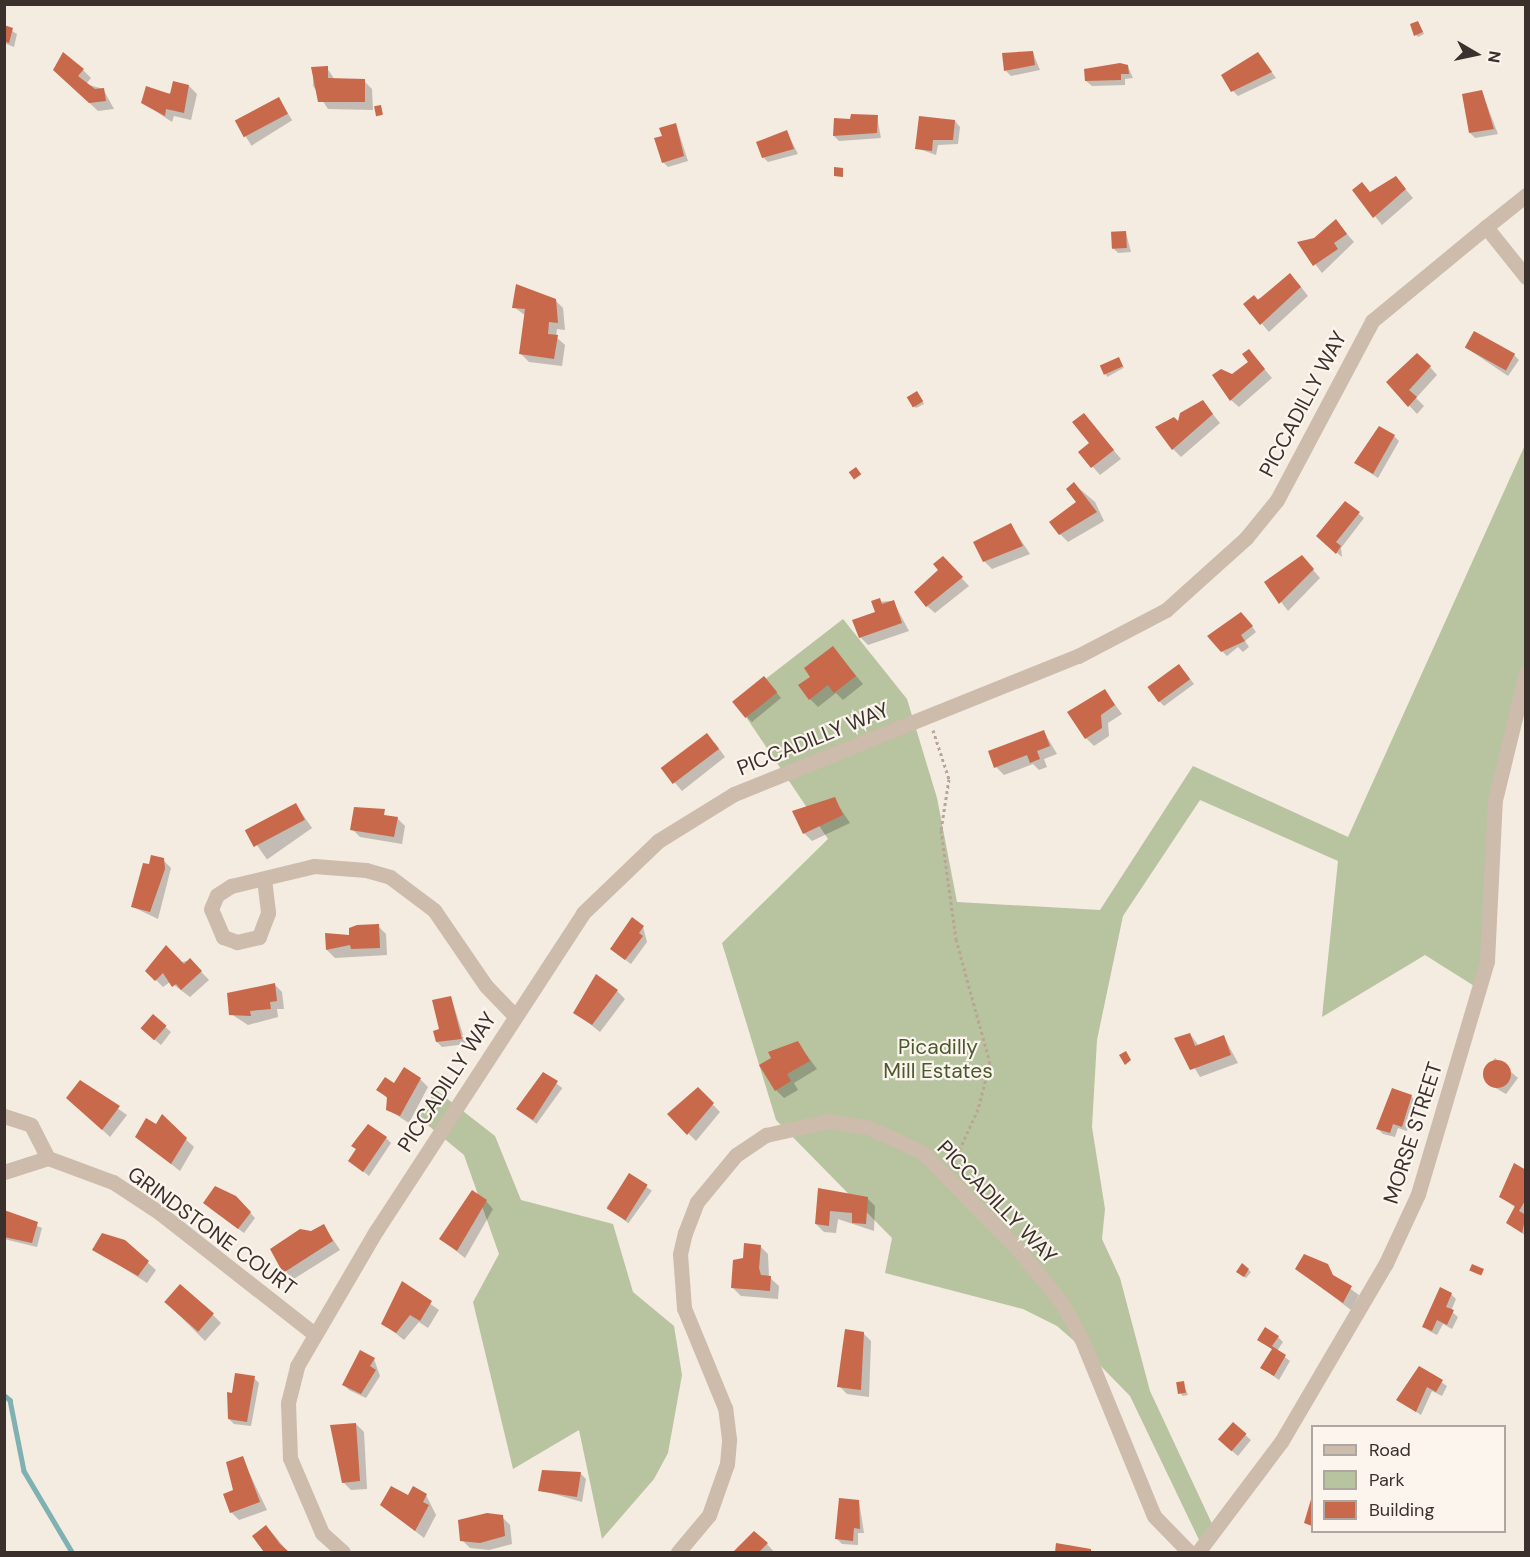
<!DOCTYPE html>
<style>
body{margin:0}
#map{position:relative;width:1530px;height:1557px;overflow:hidden;background:#f4ebe1;font-family:"DM Sans",sans-serif}
div>[style]{position:absolute}
[style*='--x']{left:calc(var(--x)*1px);top:calc(var(--y)*1px);width:calc(var(--w)*1px);rotate:calc(var(--a)*1deg)}
.green>*{inset:0;background:#b8c4a0}
.shadow>*{inset:0;background:#0003;transform-origin:0 0}
.stream>*{height:4.5px;margin:-2.25px;padding:0 2.25px;transform-origin:2.25px;border-radius:2.25px;background:#7fb0b2}
.building>*{inset:0;background:#c8694b;transform-origin:0 0}
.round{border-radius:50%}
.path>*{height:3px;margin-top:-1.5px;transform-origin:0;background:repeating-linear-gradient(90deg,#b9a596 0 3px,transparent 0 6px)}
.street>*{height:15px;margin:-7.5px;padding:0 7.5px;transform-origin:7.5px;border-radius:7.5px;background:#cdbbac}
span{translate:-50% -50%;white-space:nowrap;text-align:center;line-height:1.15;-webkit-text-stroke:4.5px #fbf5ee;paint-order:stroke}
.street-label{font-size:21px;color:#3b302b}
.park-label{font-size:21px;color:#4a5a2e}
.frame{position:absolute;inset:0;border:6px solid #3b302b;pointer-events:none}
.legend{position:absolute;left:1311px;top:1425px;width:195px;height:108px;box-sizing:border-box;background:#fbf5ee;border:2px solid #aea6a0;margin:0;padding:8px 10px;list-style:none;font-size:18px;color:#3b302b}
.legend li{display:flex;align-items:center;gap:12px;height:30px}
.legend b{width:30px;border:2px solid #aea6a0}
.north{position:absolute;left:1446px;top:24px;width:60px;height:60px;-webkit-text-stroke:4px #fbf5ee;paint-order:stroke;rotate:99deg;font-size:16px;font-weight:700;line-height:24px;text-align:center;color:#3b302b}
.north::after{content:'';display:block;margin:auto;width:21px;height:27px;background:#3b302b;clip-path:polygon(50% 0,100% 100%,50% 72%,0 100%)}
</style>
<div id="map">
<div class="green">
<i style="clip-path:polygon(1525px 445px,1525px 673px,1508px 742px,1479px 989px,1425px 955px,1322px 1017px,1338px 861px,1200px 800px,1123px 916px,1097px 1040px,1092px 1127px,1105px 1209px,1102px 1239px,1120px 1278px,1150px 1391px,1214px 1528px,1202px 1546px,1130px 1396px,1088px 1353px,1057px 1326px,1023px 1309px,885px 1273px,892px 1238px,776px 1120px,722px 943px,828px 839px,736px 702px,843px 619px,907px 699px,937px 798px,957px 902px,1100px 910px,1193px 766px,1348px 837px)"></i>
<i style="clip-path:polygon(436px 1090px,495px 1136px,521px 1200px,613px 1224px,633px 1292px,674px 1326px,682px 1375px,668px 1453px,654px 1479px,602px 1539px,579px 1430px,513px 1469px,473px 1302px,499px 1254px,464px 1155px,418px 1117px)"></i>
</div>
<div class="shadow">
<i style="clip-path:polygon(1418px 22px,1424px 34px,1418px 37px,1416px 35px)"></i>
<i style="clip-path:polygon(4px 26px,17px 34px,14px 47px,4px 43px)"></i>
<i style="clip-path:polygon(1033px 53px,1040px 70px,1011px 76px,1006px 71px)"></i>
<i style="clip-path:polygon(1258px 53px,1276px 78px,1238px 96px,1233px 91px)"></i>
<i style="clip-path:polygon(1128px 67px,1133px 78px,1125px 79px,1125px 85px,1092px 86px,1086px 81px)"></i>
<i style="clip-path:polygon(313px 68px,327px 68px,335px 80px,364px 81px,372px 89px,373px 110px,328px 109px,313px 86px)"></i>
<i style="clip-path:polygon(83px 70px,91px 78px,86px 84px,103px 89px,114px 109px,98px 111px,63px 78px)"></i>
<i style="clip-path:polygon(189px 86px,197px 94px,191px 120px,174px 116px,172px 122px,143px 103px)"></i>
<i style="clip-path:polygon(1482px 92px,1498px 134px,1475px 138px,1470px 133px)"></i>
<i style="left:279px;top:99px;width:25px;height:48px;rotate:58deg"></i>
<i style="clip-path:polygon(877px 117px,881px 138px,839px 141px,834px 136px,835px 120px)"></i>
<i style="clip-path:polygon(955px 121px,960px 127px,958px 144px,938px 145px,936px 155px,917px 148px)"></i>
<i style="clip-path:polygon(676px 124px,688px 161px,668px 167px,663px 162px,663px 137px)"></i>
<i style="clip-path:polygon(787px 132px,798px 154px,768px 162px,763px 157px)"></i>
<i style="clip-path:polygon(1396px 178px,1413px 198px,1382px 225px,1354px 190px,1371px 193px)"></i>
<i style="clip-path:polygon(1336px 221px,1354px 242px,1322px 273px,1299px 243px,1315px 239px)"></i>
<i style="clip-path:polygon(1126px 233px,1131px 252px,1118px 253px,1113px 248px)"></i>
<i style="clip-path:polygon(1298px 283px,1308px 296px,1269px 332px,1245px 304px)"></i>
<i style="clip-path:polygon(555px 300px,563px 308px,565px 330px,557px 329px,556px 337px,565px 345px,562px 366px,529px 362px,521px 354px,526px 316px,514px 307px)"></i>
<i style="clip-path:polygon(1465px 347px,1514px 355px,1519px 360px,1508px 376px)"></i>
<i style="clip-path:polygon(1249px 351px,1272px 378px,1239px 407px,1231px 400px,1232px 376px,1250px 363px)"></i>
<i style="left:1119px;top:359px;width:10px;height:19px;rotate:61deg"></i>
<i style="clip-path:polygon(1430px 367px,1437px 375px,1416px 398px,1424px 406px,1417px 414px,1388px 382px)"></i>
<i style="clip-path:polygon(919px 395px,924px 404px,916px 408px,914px 406px)"></i>
<i style="clip-path:polygon(1203px 402px,1220px 423px,1181px 457px,1173px 449px,1179px 423px)"></i>
<i style="clip-path:polygon(1084px 415px,1121px 459px,1100px 475px,1080px 452px,1091px 443px)"></i>
<i style="clip-path:polygon(1394px 436px,1399px 441px,1378px 478px,1356px 463px)"></i>
<i style="clip-path:polygon(1074px 484px,1095px 502px,1104px 521px,1068px 542px,1060px 534px,1078px 502px)"></i>
<i style="clip-path:polygon(1345px 503px,1364px 518px,1341px 548px,1342px 557px,1323px 541px)"></i>
<i style="clip-path:polygon(1011px 525px,1030px 554px,992px 569px,984px 561px)"></i>
<i style="clip-path:polygon(943px 558px,969px 586px,935px 613px,927px 606px)"></i>
<i style="clip-path:polygon(1309px 565px,1320px 578px,1288px 611px,1266px 582px)"></i>
<i style="clip-path:polygon(893px 601px,909px 631px,868px 645px,860px 637px,877px 613px,873px 602px)"></i>
<i style="clip-path:polygon(1246px 618px,1256px 632px,1245px 641px,1249px 647px,1243px 652px,1238px 647px,1227px 656px,1222px 651px)"></i>
<i style="clip-path:polygon(833px 648px,863px 684px,843px 700px,836px 693px,818px 707px,810px 699px,812px 677px)"></i>
<i style="clip-path:polygon(1184px 671px,1194px 684px,1164px 706px,1159px 701px)"></i>
<i style="clip-path:polygon(769px 683px,781px 698px,752px 722px,747px 717px)"></i>
<i style="clip-path:polygon(1105px 691px,1122px 714px,1108px 723px,1109px 736px,1094px 746px,1086px 738px)"></i>
<i style="clip-path:polygon(1044px 732px,1057px 754px,1044px 759px,1047px 767px,1039px 770px,1033px 764px,1004px 775px,996px 767px)"></i>
<i style="clip-path:polygon(715px 743px,725px 757px,682px 791px,663px 769px)"></i>
<i style="clip-path:polygon(834px 799px,850px 823px,812px 841px,804px 833px)"></i>
<i style="left:296px;top:805px;width:28px;height:55px;rotate:55deg"></i>
<i style="clip-path:polygon(397px 818px,405px 826px,402px 844px,360px 837px,352px 829px)"></i>
<i style="clip-path:polygon(163px 860px,171px 868px,158px 919px,133px 907px,150px 866px)"></i>
<i style="clip-path:polygon(378px 926px,386px 934px,387px 955px,335px 958px,327px 950px)"></i>
<i style="clip-path:polygon(643px 927px,647px 942px,631px 964px,617px 954px)"></i>
<i style="clip-path:polygon(190px 960px,209px 980px,190px 997px,170px 982px,163px 987px,147px 971px)"></i>
<i style="clip-path:polygon(274px 984px,282px 992px,284px 1009px,277px 1009px,278px 1017px,248px 1025px,231px 1014px)"></i>
<i style="clip-path:polygon(617px 991px,625px 999px,600px 1032px,575px 1012px)"></i>
<i style="clip-path:polygon(451px 997px,466px 1044px,442px 1047px,437px 1042px)"></i>
<i style="clip-path:polygon(153px 1016px,171px 1032px,161px 1045px,147px 1033px)"></i>
<i style="clip-path:polygon(1190px 1034px,1199px 1046px,1224px 1037px,1238px 1063px,1200px 1077px,1177px 1039px)"></i>
<i style="clip-path:polygon(797px 1042px,817px 1069px,794px 1083px,798px 1090px,784px 1098px,776px 1090px)"></i>
<i style="clip-path:polygon(1495px 1058px,1518px 1078px,1506px 1094px,1485px 1082px,1484px 1073px)"></i>
<i style="left:543px;top:1074px;width:24px;height:44px;rotate:36deg"></i>
<i style="clip-path:polygon(420px 1079px,428px 1087px,409px 1123px,387px 1109px,388px 1099px,378px 1090px)"></i>
<i style="clip-path:polygon(80px 1082px,127px 1115px,110px 1137px,76px 1105px)"></i>
<i style="clip-path:polygon(698px 1089px,720px 1112px,696px 1141px,669px 1114px)"></i>
<i style="clip-path:polygon(1411px 1096px,1416px 1101px,1407px 1131px,1398px 1128px,1395px 1137px,1383px 1134px,1378px 1129px)"></i>
<i style="clip-path:polygon(162px 1117px,194px 1147px,180px 1171px,145px 1144px)"></i>
<i style="clip-path:polygon(386px 1138px,391px 1143px,369px 1176px,350px 1161px)"></i>
<i style="clip-path:polygon(1526px 1171px,1526px 1236px,1508px 1223px,1516px 1208px,1501px 1197px)"></i>
<i style="left:630px;top:1175px;width:27px;height:40px;rotate:36deg"></i>
<i style="clip-path:polygon(819px 1190px,867px 1198px,875px 1206px,874px 1231px,838px 1219px,836px 1233px,824px 1232px,816px 1224px)"></i>
<i style="clip-path:polygon(486px 1201px,493px 1209px,465px 1258px,441px 1239px)"></i>
<i style="clip-path:polygon(241px 1203px,255px 1218px,244px 1233px,210px 1208px)"></i>
<i style="clip-path:polygon(4px 1212px,42px 1228px,37px 1247px,4px 1239px)"></i>
<i style="clip-path:polygon(324px 1226px,340px 1250px,292px 1280px,272px 1250px)"></i>
<i style="clip-path:polygon(760px 1246px,768px 1254px,769px 1277px,779px 1286px,778px 1299px,741px 1296px,733px 1288px)"></i>
<i style="clip-path:polygon(94px 1249px,147px 1262px,156px 1270px,147px 1283px)"></i>
<i style="clip-path:polygon(1304px 1256px,1359px 1295px,1351px 1310px,1297px 1269px)"></i>
<i style="clip-path:polygon(1243px 1266px,1251px 1272px,1246px 1278px,1240px 1274px)"></i>
<i style="clip-path:polygon(402px 1284px,439px 1310px,428px 1328px,419px 1322px,404px 1340px,383px 1323px)"></i>
<i style="clip-path:polygon(1451px 1294px,1456px 1299px,1451px 1311px,1458px 1317px,1452px 1329px,1443px 1324px,1437px 1335px,1429px 1331px,1423px 1326px)"></i>
<i style="clip-path:polygon(166px 1302px,213px 1315px,221px 1323px,205px 1341px)"></i>
<i style="clip-path:polygon(863px 1333px,871px 1341px,869px 1397px,847px 1394px,839px 1386px)"></i>
<i style="clip-path:polygon(1278px 1337px,1283px 1342px,1277px 1351px,1290px 1361px,1279px 1380px,1262px 1368px,1273px 1350px,1259px 1340px)"></i>
<i style="clip-path:polygon(374px 1359px,380px 1376px,366px 1398px,349px 1390px,344px 1385px)"></i>
<i style="clip-path:polygon(1420px 1368px,1447px 1386px,1442px 1396px,1432px 1391px,1421px 1415px,1398px 1400px)"></i>
<i style="clip-path:polygon(254px 1378px,259px 1383px,251px 1426px,234px 1424px,229px 1419px,234px 1395px)"></i>
<i style="clip-path:polygon(1183px 1383px,1188px 1395px,1183px 1396px,1181px 1394px)"></i>
<i style="clip-path:polygon(356px 1424px,364px 1432px,367px 1489px,351px 1490px,343px 1482px)"></i>
<i style="clip-path:polygon(1233px 1424px,1251px 1440px,1238px 1456px,1225px 1445px)"></i>
<i style="clip-path:polygon(242px 1458px,267px 1510px,239px 1520px,231px 1512px)"></i>
<i style="clip-path:polygon(581px 1474px,586px 1479px,582px 1502px,540px 1490px)"></i>
<i style="clip-path:polygon(426px 1495px,436px 1515px,424px 1538px,382px 1505px)"></i>
<i style="clip-path:polygon(859px 1501px,864px 1533px,858px 1533px,858px 1545px,842px 1544px,837px 1539px)"></i>
<i style="clip-path:polygon(502px 1517px,510px 1525px,512px 1544px,489px 1550px,470px 1548px,462px 1540px)"></i>
<i style="clip-path:polygon(266px 1527px,274px 1535px,288px 1552px,266px 1552px,254px 1536px)"></i>
<i style="clip-path:polygon(754px 1533px,767px 1544px,774px 1552px,736px 1552px)"></i>
<i style="clip-path:polygon(1058px 1545px,1091px 1551px,1092px 1552px,1056px 1552px)"></i>
</div>
<div class="stream">
<i style="--x:4;--y:1395;--w:8;--a:40"></i>
<i style="--x:10;--y:1400;--w:72;--a:78.8"></i>
<i style="--x:24;--y:1471;--w:94;--a:59.3"></i>
</div>
<div class="building">
<i style="clip-path:polygon(1418px 21px,1423px 32px,1414px 36px,1410px 24px)"></i>
<i style="clip-path:polygon(4px 25px,13px 28px,9px 43px,4px 41px)"></i>
<i style="clip-path:polygon(1033px 51px,1035px 65px,1004px 71px,1002px 53px)"></i>
<i style="clip-path:polygon(63px 52px,84px 69px,78px 76px,95px 89px,104px 88px,106px 101px,89px 103px,53px 70px)"></i>
<i style="clip-path:polygon(1258px 52px,1272px 72px,1231px 92px,1221px 75px)"></i>
<i style="clip-path:polygon(1120px 63px,1128px 65px,1129px 74px,1121px 74px,1121px 80px,1085px 81px,1084px 69px)"></i>
<i style="clip-path:polygon(328px 66px,328px 78px,365px 79px,365px 102px,318px 102px,311px 67px)"></i>
<i style="clip-path:polygon(173px 81px,189px 85px,184px 113px,166px 109px,165px 116px,141px 103px,146px 86px,170px 94px)"></i>
<i style="clip-path:polygon(1482px 90px,1494px 129px,1469px 133px,1462px 94px)"></i>
<i style="left:279px;top:97px;width:19px;height:50px;rotate:62deg"></i>
<i style="left:381px;top:105px;width:10px;height:7px;rotate:79deg"></i>
<i style="clip-path:polygon(851px 114px,878px 115px,877px 133px,833px 136px,834px 118px,850px 119px)"></i>
<i style="clip-path:polygon(919px 116px,955px 120px,953px 140px,933px 140px,932px 151px,915px 149px)"></i>
<i style="clip-path:polygon(676px 123px,684px 156px,662px 163px,654px 138px,662px 136px,659px 128px)"></i>
<i style="clip-path:polygon(787px 130px,794px 149px,762px 158px,756px 142px)"></i>
<i style="clip-path:polygon(834px 167px,843px 168px,843px 177px,834px 176px)"></i>
<i style="clip-path:polygon(1396px 176px,1406px 189px,1373px 218px,1352px 190px,1362px 182px,1370px 192px)"></i>
<i style="clip-path:polygon(1336px 219px,1347px 234px,1334px 243px,1338px 249px,1313px 266px,1297px 242px,1314px 238px)"></i>
<i style="left:1126px;top:231px;width:17px;height:15px;rotate:87deg"></i>
<i style="clip-path:polygon(1290px 273px,1301px 287px,1260px 325px,1243px 304px,1254px 295px,1258px 300px)"></i>
<i style="clip-path:polygon(516px 284px,556px 299px,558px 323px,549px 322px,548px 334px,558px 335px,554px 359px,519px 354px,525px 309px,512px 308px)"></i>
<i style="left:1474px;top:331px;width:47px;height:19px;rotate:29deg"></i>
<i style="clip-path:polygon(1249px 349px,1265px 369px,1230px 401px,1212px 375px,1221px 369px,1232px 374px,1248px 362px,1242px 354px)"></i>
<i style="clip-path:polygon(1417px 353px,1431px 366px,1409px 390px,1417px 397px,1408px 407px,1386px 382px)"></i>
<i style="left:1119px;top:357px;width:10px;height:21px;rotate:66deg"></i>
<i style="left:917px;top:391px;width:12px;height:12px;rotate:59deg"></i>
<i style="clip-path:polygon(1203px 400px,1213px 414px,1172px 450px,1155px 427px,1174px 417px,1178px 421px,1180px 413px)"></i>
<i style="clip-path:polygon(1084px 413px,1114px 450px,1091px 468px,1078px 452px,1089px 443px,1072px 422px)"></i>
<i style="clip-path:polygon(1379px 426px,1395px 435px,1373px 474px,1354px 463px)"></i>
<i style="left:856px;top:467px;width:9px;height:9px;rotate:54deg"></i>
<i style="clip-path:polygon(1074px 482px,1097px 512px,1059px 535px,1049px 522px,1076px 502px,1066px 489px)"></i>
<i style="clip-path:polygon(1345px 501px,1360px 512px,1336px 542px,1341px 546px,1336px 554px,1316px 536px)"></i>
<i style="clip-path:polygon(1011px 523px,1023px 546px,983px 562px,973px 542px)"></i>
<i style="clip-path:polygon(1302px 555px,1314px 569px,1279px 604px,1264px 582px)"></i>
<i style="clip-path:polygon(943px 556px,963px 577px,926px 607px,914px 592px,938px 570px,933px 564px)"></i>
<i style="clip-path:polygon(880px 598px,882px 604px,894px 600px,902px 623px,859px 638px,852px 620px,875px 612px,871px 601px)"></i>
<i style="clip-path:polygon(1241px 612px,1253px 626px,1241px 635px,1245px 641px,1221px 652px,1207px 636px)"></i>
<i style="clip-path:polygon(833px 646px,856px 676px,834px 693px,828px 685px,809px 700px,798px 685px,810px 677px,804px 668px)"></i>
<i style="left:1179px;top:664px;width:19px;height:39px;rotate:54deg"></i>
<i style="left:764px;top:676px;width:21px;height:41px;rotate:51deg"></i>
<i style="clip-path:polygon(1105px 689px,1115px 705px,1101px 715px,1102px 728px,1085px 739px,1067px 712px)"></i>
<i style="clip-path:polygon(1044px 730px,1050px 746px,1037px 751px,1040px 759px,1030px 763px,1027px 755px,994px 768px,988px 751px)"></i>
<i style="left:707px;top:733px;width:20px;height:58px;rotate:53deg"></i>
<i style="clip-path:polygon(835px 797px,843px 815px,803px 834px,792px 811px)"></i>
<i style="left:296px;top:803px;width:19px;height:58px;rotate:62deg"></i>
<i style="clip-path:polygon(354px 807px,385px 809px,384px 815px,398px 817px,394px 837px,350px 830px)"></i>
<i style="clip-path:polygon(151px 855px,164px 858px,165px 869px,150px 912px,131px 907px,143px 863px,149px 864px)"></i>
<i style="clip-path:polygon(632px 917px,644px 926px,639px 933px,643px 936px,625px 960px,610px 949px)"></i>
<i style="clip-path:polygon(379px 924px,380px 948px,351px 949px,350px 945px,326px 950px,325px 933px,349px 935px,349px 928px,357px 925px)"></i>
<i style="clip-path:polygon(166px 945px,184px 964px,190px 958px,202px 971px,181px 990px,176px 984px,172px 987px,163px 973px,155px 981px,145px 971px)"></i>
<i style="clip-path:polygon(596px 974px,618px 990px,592px 1025px,573px 1013px)"></i>
<i style="clip-path:polygon(275px 983px,277px 1001px,270px 1002px,271px 1009px,250px 1011px,251px 1016px,229px 1015px,227px 993px)"></i>
<i style="clip-path:polygon(451px 996px,462px 1039px,436px 1042px,433px 1031px,439px 1029px,432px 1000px)"></i>
<i style="left:153px;top:1014px;width:18px;height:19px;rotate:41deg"></i>
<i style="clip-path:polygon(1190px 1033px,1195px 1046px,1224px 1035px,1231px 1055px,1190px 1070px,1174px 1038px)"></i>
<i style="clip-path:polygon(798px 1041px,810px 1061px,787px 1074px,791px 1081px,775px 1091px,759px 1065px,771px 1058px,768px 1052px)"></i>
<i style="clip-path:polygon(1126px 1051px,1131px 1060px,1125px 1065px,1119px 1055px)"></i>
<i class="round" style="left:1483px;top:1060px;width:28px;height:28px"></i>
<i style="clip-path:polygon(404px 1067px,421px 1078px,400px 1116px,386px 1110px,387px 1097px,376px 1090px,385px 1077px,394px 1083px)"></i>
<i style="clip-path:polygon(543px 1072px,558px 1081px,533px 1120px,516px 1109px)"></i>
<i style="clip-path:polygon(80px 1080px,120px 1106px,102px 1130px,66px 1098px)"></i>
<i style="clip-path:polygon(698px 1087px,714px 1103px,687px 1135px,667px 1114px)"></i>
<i style="clip-path:polygon(1392px 1088px,1412px 1095px,1402px 1127px,1393px 1124px,1390px 1133px,1376px 1129px)"></i>
<i style="clip-path:polygon(162px 1114px,187px 1138px,171px 1164px,135px 1137px,146px 1118px,156px 1124px)"></i>
<i style="clip-path:polygon(368px 1124px,387px 1137px,363px 1172px,348px 1161px,356px 1149px,351px 1146px)"></i>
<i style="clip-path:polygon(1514px 1163px,1526px 1170px,1526px 1199px,1519px 1211px,1526px 1215px,1522px 1233px,1506px 1223px,1515px 1206px,1499px 1197px)"></i>
<i style="left:629px;top:1173px;width:22px;height:42px;rotate:32deg"></i>
<i style="clip-path:polygon(215px 1186px,236px 1196px,251px 1212px,238px 1229px,203px 1203px)"></i>
<i style="clip-path:polygon(818px 1188px,868px 1197px,866px 1224px,852px 1223px,852px 1213px,830px 1211px,829px 1226px,815px 1224px)"></i>
<i style="clip-path:polygon(472px 1190px,487px 1200px,457px 1251px,439px 1239px)"></i>
<i style="clip-path:polygon(4px 1210px,38px 1222px,32px 1243px,4px 1237px)"></i>
<i style="clip-path:polygon(324px 1224px,333px 1241px,283px 1273px,270px 1249px,300px 1229px,311px 1231px)"></i>
<i style="clip-path:polygon(102px 1233px,125px 1240px,149px 1261px,138px 1276px,92px 1250px)"></i>
<i style="clip-path:polygon(744px 1243px,761px 1245px,759px 1268px,761px 1275px,771px 1276px,770px 1291px,731px 1288px,733px 1260px,743px 1258px)"></i>
<i style="clip-path:polygon(1304px 1254px,1328px 1264px,1333px 1275px,1352px 1286px,1343px 1303px,1295px 1269px)"></i>
<i style="clip-path:polygon(1242px 1263px,1249px 1269px,1244px 1277px,1236px 1272px)"></i>
<i style="left:1472px;top:1264px;width:13px;height:7px;rotate:23deg"></i>
<i style="clip-path:polygon(402px 1281px,432px 1301px,420px 1321px,410px 1315px,396px 1333px,381px 1324px)"></i>
<i style="left:180px;top:1284px;width:45px;height:24px;rotate:41deg"></i>
<i style="clip-path:polygon(1440px 1287px,1452px 1293px,1446px 1307px,1454px 1310px,1447px 1325px,1437px 1320px,1432px 1331px,1422px 1327px)"></i>
<i style="clip-path:polygon(1265px 1327px,1279px 1336px,1272px 1346px,1286px 1355px,1274px 1376px,1260px 1368px,1272px 1349px,1257px 1340px)"></i>
<i style="clip-path:polygon(845px 1329px,864px 1332px,861px 1390px,837px 1387px)"></i>
<i style="clip-path:polygon(360px 1350px,375px 1358px,370px 1366px,376px 1370px,361px 1394px,342px 1385px)"></i>
<i style="clip-path:polygon(1419px 1366px,1443px 1380px,1436px 1392px,1427px 1387px,1416px 1412px,1396px 1400px)"></i>
<i style="clip-path:polygon(235px 1373px,255px 1376px,247px 1422px,228px 1419px,227px 1392px,232px 1393px)"></i>
<i style="left:1184px;top:1381px;width:12px;height:8px;rotate:81deg"></i>
<i style="left:1233px;top:1422px;width:18px;height:23px;rotate:41deg"></i>
<i style="clip-path:polygon(356px 1423px,360px 1481px,342px 1483px,330px 1425px)"></i>
<i style="clip-path:polygon(243px 1456px,260px 1502px,230px 1513px,223px 1494px,233px 1490px,226px 1462px)"></i>
<i style="clip-path:polygon(542px 1470px,581px 1472px,577px 1497px,538px 1491px)"></i>
<i style="clip-path:polygon(391px 1486px,408px 1495px,413px 1486px,427px 1494px,423px 1502px,429px 1505px,415px 1531px,380px 1505px)"></i>
<i style="clip-path:polygon(1312px 1496px,1312px 1526px,1304px 1523px)"></i>
<i style="clip-path:polygon(839px 1498px,859px 1500px,860px 1529px,854px 1528px,853px 1541px,835px 1539px)"></i>
<i style="clip-path:polygon(487px 1513px,503px 1515px,505px 1536px,480px 1543px,460px 1541px,458px 1520px)"></i>
<i style="clip-path:polygon(266px 1525px,280px 1544px,289px 1552px,264px 1552px,252px 1536px)"></i>
<i style="clip-path:polygon(754px 1531px,768px 1543px,759px 1552px,733px 1552px)"></i>
<i style="clip-path:polygon(1056px 1543px,1091px 1549px,1091px 1552px,1055px 1552px)"></i>
</div>
<div class="path">
<i style="--x:933;--y:730;--w:52;--a:71.9"></i>
<i style="--x:949;--y:779;--w:52;--a:98.9"></i>
<i style="--x:941;--y:830;--w:110;--a:82.2"></i>
<i style="--x:956;--y:939;--w:129;--a:74.7"></i>
<i style="--x:990;--y:1063;--w:48;--a:104.6"></i>
<i style="--x:978;--y:1109;--w:60;--a:114.4"></i>
</div>
<div class="street">
<i style="--x:1526;--y:195;--w:51;--a:141.3"></i>
<i style="--x:1486;--y:227;--w:64;--a:51.3"></i>
<i style="--x:264;--y:879;--w:34;--a:83"></i>
<i style="--x:268;--y:913;--w:26;--a:111"></i>
<i style="--x:259;--y:937;--w:23;--a:167"></i>
<i style="--x:237;--y:942;--w:15;--a:-160"></i>
<i style="--x:223;--y:937;--w:30;--a:-113"></i>
<i style="--x:211;--y:909;--w:15;--a:-67"></i>
<i style="--x:217;--y:895;--w:17;--a:-33"></i>
<i style="--x:231;--y:886;--w:85;--a:-13.5"></i>
<i style="--x:314;--y:866;--w:52;--a:4.4"></i>
<i style="--x:366;--y:870;--w:25;--a:16"></i>
<i style="--x:390;--y:877;--w:55;--a:36.9"></i>
<i style="--x:434;--y:910;--w:92;--a:55.6"></i>
<i style="--x:486;--y:986;--w:42;--a:46"></i>
<i style="--x:4;--y:1116;--w:28;--a:18"></i>
<i style="--x:31;--y:1125;--w:37;--a:63"></i>
<i style="--x:48;--y:1158;--w:69;--a:20.3"></i>
<i style="--x:113;--y:1182;--w:56;--a:33.4"></i>
<i style="--x:160;--y:1213;--w:194;--a:38.1"></i>
<i style="--x:4;--y:1172;--w:46;--a:-17.7"></i>
<i style="--x:343;--y:1552;--w:28;--a:-138"></i>
<i style="--x:322;--y:1533;--w:82;--a:-113.1"></i>
<i style="--x:290;--y:1458;--w:55;--a:-92.1"></i>
<i style="--x:288;--y:1403;--w:38;--a:-76"></i>
<i style="--x:297;--y:1366;--w:156;--a:-59.7"></i>
<i style="--x:376;--y:1231;--w:379;--a:-56.9"></i>
<i style="--x:583;--y:913;--w:104;--a:-43.8"></i>
<i style="--x:658;--y:841;--w:89;--a:-31.7"></i>
<i style="--x:734;--y:794;--w:371;--a:-21.9"></i>
<i style="--x:1078;--y:656;--w:99;--a:-27.6"></i>
<i style="--x:1166;--y:610;--w:108;--a:-42"></i>
<i style="--x:1246;--y:538;--w:49;--a:-50.8"></i>
<i style="--x:1277;--y:500;--w:203;--a:-62"></i>
<i style="--x:1372;--y:321;--w:148;--a:-39.5"></i>
<i style="--x:678;--y:1552;--w:48;--a:-50"></i>
<i style="--x:709;--y:1515;--w:54;--a:-70.6"></i>
<i style="--x:727;--y:1464;--w:25;--a:-85"></i>
<i style="--x:729;--y:1439;--w:31;--a:-97"></i>
<i style="--x:725;--y:1408;--w:108;--a:-112.3"></i>
<i style="--x:684;--y:1308;--w:54;--a:-94.2"></i>
<i style="--x:680;--y:1254;--w:22;--a:-77"></i>
<i style="--x:685;--y:1233;--w:33;--a:-69"></i>
<i style="--x:697;--y:1202;--w:61;--a:-50.3"></i>
<i style="--x:736;--y:1155;--w:36;--a:-34"></i>
<i style="--x:766;--y:1135;--w:64;--a:-12.7"></i>
<i style="--x:828;--y:1121;--w:39;--a:9"></i>
<i style="--x:867;--y:1127;--w:60;--a:24.4"></i>
<i style="--x:922;--y:1152;--w:134;--a:45.3"></i>
<i style="--x:1016;--y:1247;--w:72;--a:50.6"></i>
<i style="--x:1062;--y:1303;--w:40;--a:62"></i>
<i style="--x:1081;--y:1338;--w:192;--a:67.7"></i>
<i style="--x:1154;--y:1516;--w:50;--a:45.8"></i>
<i style="--x:1198;--y:1552;--w:138;--a:-53"></i>
<i style="--x:1281;--y:1442;--w:208;--a:-59.6"></i>
<i style="--x:1386;--y:1263;--w:76;--a:-65.1"></i>
<i style="--x:1418;--y:1194;--w:243;--a:-73.5"></i>
<i style="--x:1487;--y:961;--w:161;--a:-87.2"></i>
<i style="--x:1495;--y:800;--w:131;--a:-76.3"></i>
</div>
<div class="street-label">
<span style="left:1303px;top:404px;rotate:-62deg">PICCADILLY WAY</span>
<span style="left:813px;top:739px;rotate:-22deg">PICCADILLY WAY</span>
<span style="left:447px;top:1082px;rotate:-57deg">PICCADILLY WAY</span>
<span style="left:1413px;top:1133px;rotate:-72deg">MORSE STREET</span>
<span style="left:997px;top:1202px;rotate:46deg">PICCADILLY WAY</span>
<span style="left:212px;top:1231px;rotate:36deg">GRINDSTONE COURT</span>
</div>
<div class="park-label">
<span style="left:938px;top:1059px">Picadilly<br>Mill Estates</span>
</div>
<div class="frame"></div>
<ul class="legend">
<li><b style="height:8px;background:#cdbbac"></b>Road</li>
<li><b style="height:16px;background:#b8c4a0"></b>Park</li>
<li><b style="height:16px;background:#c8694b"></b>Building</li>
</ul>
<div class="north">N</div>
</div>
